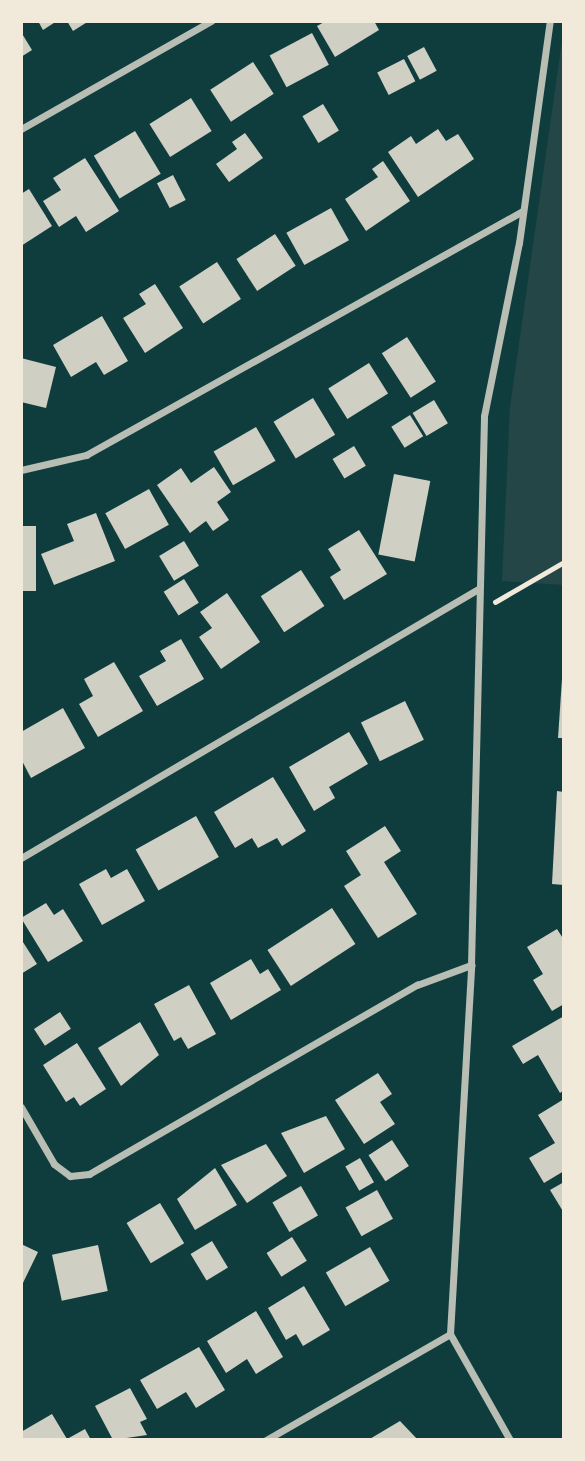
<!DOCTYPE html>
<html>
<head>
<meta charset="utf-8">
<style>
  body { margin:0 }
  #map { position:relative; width:585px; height:1461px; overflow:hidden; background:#0f3d3e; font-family:"Asap Condensed",sans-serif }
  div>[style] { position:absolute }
  .green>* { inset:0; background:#244646 }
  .building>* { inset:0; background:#cfcfc3; transform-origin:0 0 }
  .path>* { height:4.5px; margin:-2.25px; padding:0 2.25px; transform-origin:2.25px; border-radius:2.25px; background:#f1e9da }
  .minor>* { height:7px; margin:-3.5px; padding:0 3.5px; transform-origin:3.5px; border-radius:3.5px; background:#b8beb3 }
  span { translate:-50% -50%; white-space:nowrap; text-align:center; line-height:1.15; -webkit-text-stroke:7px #f1e9da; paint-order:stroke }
  .frame { position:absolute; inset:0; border:23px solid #f1e9da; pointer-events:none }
</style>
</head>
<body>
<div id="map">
  <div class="green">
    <div style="clip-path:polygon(564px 27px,564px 585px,502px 581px,510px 407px)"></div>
  </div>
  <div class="building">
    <div style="clip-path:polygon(38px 21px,57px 21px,43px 30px)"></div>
    <div style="clip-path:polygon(67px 21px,89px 21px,73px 31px)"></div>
    <div style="clip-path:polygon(326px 21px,374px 21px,379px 30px,335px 57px,317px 26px)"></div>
    <div style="clip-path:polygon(21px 32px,32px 50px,21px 57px)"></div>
    <div style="left:312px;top:33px;width:36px;height:48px;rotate:62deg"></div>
    <div style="left:424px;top:47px;width:27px;height:19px;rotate:62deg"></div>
    <div style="left:404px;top:59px;width:25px;height:30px;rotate:63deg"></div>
    <div style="left:253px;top:62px;width:38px;height:51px;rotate:57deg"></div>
    <div style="left:191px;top:98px;width:39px;height:49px;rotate:58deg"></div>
    <div style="left:323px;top:104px;width:31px;height:24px;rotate:59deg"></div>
    <div style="clip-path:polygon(438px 129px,446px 141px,458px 134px,474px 159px,418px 197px,388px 152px,411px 136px,416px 144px)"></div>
    <div style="left:135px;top:131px;width:50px;height:48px;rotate:59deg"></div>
    <div style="clip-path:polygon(245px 133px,263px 158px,229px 182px,216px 164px,237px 149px,232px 142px)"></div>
    <div style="clip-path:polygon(85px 158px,119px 211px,86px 232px,76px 216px,59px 227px,43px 201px,61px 190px,53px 178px)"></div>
    <div style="clip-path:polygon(383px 161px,410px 201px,366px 231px,345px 199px,378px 177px,372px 169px)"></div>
    <div style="left:173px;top:175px;width:28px;height:18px;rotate:63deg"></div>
    <div style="clip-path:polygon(29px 189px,52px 226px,21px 246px,21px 194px)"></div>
    <div style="left:331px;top:208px;width:37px;height:51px;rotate:61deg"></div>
    <div style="left:275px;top:234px;width:38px;height:46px;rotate:57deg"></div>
    <div style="left:217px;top:262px;width:44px;height:45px;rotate:57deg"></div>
    <div style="clip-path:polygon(155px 284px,183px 328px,145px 353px,123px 318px,146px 304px,139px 294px)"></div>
    <div style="clip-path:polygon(102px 316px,128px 361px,104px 375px,96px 362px,71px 377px,53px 345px)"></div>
    <div style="left:407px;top:337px;width:53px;height:30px;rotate:57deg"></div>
    <div style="clip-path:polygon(21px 358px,56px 367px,46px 408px,21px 402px)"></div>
    <div style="left:369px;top:363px;width:36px;height:48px;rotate:58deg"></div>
    <div style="left:313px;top:398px;width:43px;height:46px;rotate:59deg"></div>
    <div style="left:434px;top:400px;width:27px;height:25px;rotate:59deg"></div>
    <div style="left:410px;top:415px;width:25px;height:22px;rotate:58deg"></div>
    <div style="left:256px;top:427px;width:39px;height:49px;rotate:60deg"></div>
    <div style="left:354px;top:446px;width:23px;height:25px;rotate:59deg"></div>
    <div style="clip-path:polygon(214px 467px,231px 492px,217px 502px,229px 520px,213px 531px,206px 521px,190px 533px,157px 485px,181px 468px,191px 483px)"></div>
    <div style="left:394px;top:474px;width:37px;height:82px;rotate:11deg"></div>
    <div style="left:149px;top:489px;width:41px;height:50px;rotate:61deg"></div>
    <div style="clip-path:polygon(96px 513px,115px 561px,54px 585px,41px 554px,74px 541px,67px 524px)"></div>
    <div style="left:21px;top:526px;width:15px;height:65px"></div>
    <div style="clip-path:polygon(359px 530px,387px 574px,344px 600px,330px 577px,341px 570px,328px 549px)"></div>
    <div style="left:184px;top:541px;width:29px;height:29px;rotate:59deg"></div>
    <div style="left:301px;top:570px;width:43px;height:48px;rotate:57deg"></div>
    <div style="left:184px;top:579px;width:28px;height:24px;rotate:58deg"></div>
    <div style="clip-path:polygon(227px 593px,260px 642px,221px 669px,199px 637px,212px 628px,200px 612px)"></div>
    <div style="clip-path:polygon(181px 639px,204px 679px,157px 706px,139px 676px,166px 661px,160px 651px)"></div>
    <div style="clip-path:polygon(114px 662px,143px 711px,98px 737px,79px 704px,93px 696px,84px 679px)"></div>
    <div style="clip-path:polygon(562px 679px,564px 679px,564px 738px,558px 738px)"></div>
    <div style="left:405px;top:701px;width:43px;height:49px;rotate:64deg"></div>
    <div style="clip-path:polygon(63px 708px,85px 748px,31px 778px,21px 759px,21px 732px)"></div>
    <div style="clip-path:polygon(349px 732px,368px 764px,329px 787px,335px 798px,314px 811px,289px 767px)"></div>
    <div style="clip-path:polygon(273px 777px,306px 831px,282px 846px,277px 838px,258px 848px,252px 838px,235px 848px,214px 812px)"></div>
    <div style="clip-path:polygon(557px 791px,564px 792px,564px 885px,552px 884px)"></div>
    <div style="left:196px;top:816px;width:47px;height:69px;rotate:61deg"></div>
    <div style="clip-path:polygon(385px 826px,401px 851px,384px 862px,417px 914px,378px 938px,344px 886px,361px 875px,346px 851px)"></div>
    <div style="clip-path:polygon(106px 869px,111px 878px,127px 869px,145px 901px,102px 925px,79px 884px)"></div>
    <div style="clip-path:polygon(46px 903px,54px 915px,63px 909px,83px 941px,48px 962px,21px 918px)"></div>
    <div style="left:332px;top:908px;width:43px;height:77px;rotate:57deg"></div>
    <div style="clip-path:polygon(557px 929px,564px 940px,564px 1004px,552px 1011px,533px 980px,543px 974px,527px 947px)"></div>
    <div style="clip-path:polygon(21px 939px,37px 964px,21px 974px)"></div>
    <div style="clip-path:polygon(251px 959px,260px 974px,268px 969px,281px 990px,231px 1020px,210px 983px)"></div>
    <div style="clip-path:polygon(189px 985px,216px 1034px,188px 1049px,181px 1037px,174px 1041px,154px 1004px)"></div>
    <div style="left:60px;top:1012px;width:20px;height:31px;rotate:57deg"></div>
    <div style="clip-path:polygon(564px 1016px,564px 1090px,560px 1093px,538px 1055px,523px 1064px,512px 1046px)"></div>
    <div style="clip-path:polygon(140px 1022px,159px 1055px,121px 1086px,98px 1048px)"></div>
    <div style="clip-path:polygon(77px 1043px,106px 1089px,80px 1106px,74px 1097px,66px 1102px,43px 1065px)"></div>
    <div style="clip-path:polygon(378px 1073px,392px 1094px,380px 1102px,395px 1124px,364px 1144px,335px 1100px)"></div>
    <div style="clip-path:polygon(564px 1099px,564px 1171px,544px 1183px,529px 1158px,555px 1143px,538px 1115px)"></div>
    <div style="clip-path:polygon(326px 1116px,345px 1149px,304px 1173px,281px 1133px)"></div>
    <div style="left:392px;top:1140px;width:31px;height:28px;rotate:57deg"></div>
    <div style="clip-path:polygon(266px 1144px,287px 1176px,247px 1203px,221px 1165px)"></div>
    <div style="left:360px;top:1158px;width:28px;height:17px;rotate:60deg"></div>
    <div style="clip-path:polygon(215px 1168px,237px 1205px,195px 1230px,177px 1199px)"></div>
    <div style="clip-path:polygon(564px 1182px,564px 1213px,550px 1190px)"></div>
    <div style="left:301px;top:1186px;width:34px;height:33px;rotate:60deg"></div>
    <div style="left:377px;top:1190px;width:33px;height:36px;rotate:61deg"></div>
    <div style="left:160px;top:1203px;width:47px;height:39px;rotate:59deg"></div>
    <div style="left:292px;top:1237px;width:28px;height:30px;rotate:58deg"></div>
    <div style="left:212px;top:1241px;width:31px;height:25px;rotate:59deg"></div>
    <div style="clip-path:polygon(21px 1244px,38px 1252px,21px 1287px)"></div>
    <div style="left:98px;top:1245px;width:47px;height:47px;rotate:78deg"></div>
    <div style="left:370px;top:1247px;width:39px;height:51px;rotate:60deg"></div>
    <div style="clip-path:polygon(304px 1286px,330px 1330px,303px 1346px,296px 1334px,286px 1340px,268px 1308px)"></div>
    <div style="clip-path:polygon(256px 1311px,283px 1357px,256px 1374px,247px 1359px,226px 1373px,207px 1341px)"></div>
    <div style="clip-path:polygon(199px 1347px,225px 1390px,196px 1408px,186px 1392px,157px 1409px,140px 1380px)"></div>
    <div style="clip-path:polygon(130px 1388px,147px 1419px,140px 1422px,147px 1435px,113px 1440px,95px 1406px)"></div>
    <div style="clip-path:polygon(52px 1414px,67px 1439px,85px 1429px,91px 1440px,21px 1440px,21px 1432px)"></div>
    <div style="clip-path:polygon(400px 1421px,418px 1440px,368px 1440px)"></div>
  </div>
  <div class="path">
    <div style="left:495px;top:602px;width:80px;rotate:-30.1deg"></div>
  </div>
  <div class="minor">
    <div style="left:21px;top:129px;width:219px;rotate:-29.6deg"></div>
    <div style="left:21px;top:470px;width:67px;rotate:-13deg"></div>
    <div style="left:86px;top:455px;width:500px;rotate:-29.2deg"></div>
    <div style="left:21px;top:858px;width:530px;rotate:-30.48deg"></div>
    <div style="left:21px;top:1107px;width:66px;rotate:59.9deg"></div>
    <div style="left:54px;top:1164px;width:20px;rotate:37deg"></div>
    <div style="left:70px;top:1176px;width:19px;rotate:-6deg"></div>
    <div style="left:89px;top:1174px;width:379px;rotate:-30deg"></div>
    <div style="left:417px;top:985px;width:58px;rotate:-20.3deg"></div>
    <div style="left:266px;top:1440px;width:212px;rotate:-29.9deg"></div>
    <div style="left:510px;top:1440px;width:122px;rotate:-119.5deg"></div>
    <div style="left:450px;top:1334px;width:370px;rotate:-86.7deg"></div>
    <div style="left:471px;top:965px;width:549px;rotate:-88.64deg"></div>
    <div style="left:484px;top:416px;width:177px;rotate:-78.6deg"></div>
    <div style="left:519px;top:243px;width:224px;rotate:-82.1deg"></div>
  </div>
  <div class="frame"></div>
</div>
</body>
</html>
